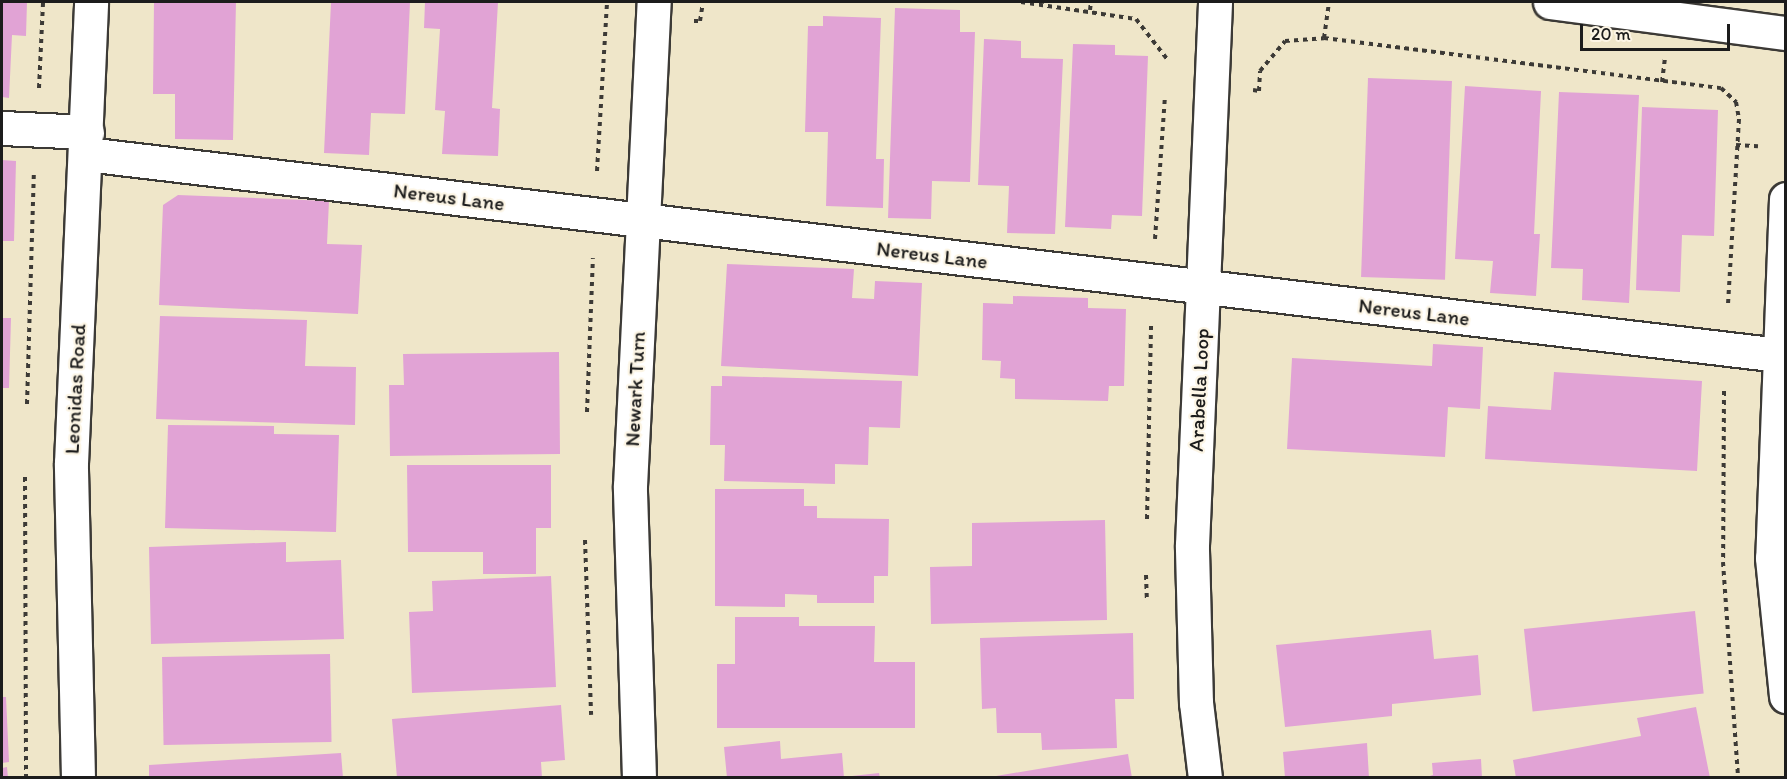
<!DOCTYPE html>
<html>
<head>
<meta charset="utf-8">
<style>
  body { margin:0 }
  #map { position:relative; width:1787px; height:779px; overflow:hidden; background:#efe6c9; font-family:Itim,sans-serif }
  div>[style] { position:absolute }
  .building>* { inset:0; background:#e1a3d5; transform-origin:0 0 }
  .path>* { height:4px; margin-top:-2px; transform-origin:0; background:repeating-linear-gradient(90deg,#3c3a36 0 4.5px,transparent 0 9px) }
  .roads { filter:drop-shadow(2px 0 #3c3a36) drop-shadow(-2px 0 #3c3a36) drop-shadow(0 2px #3c3a36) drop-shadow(0 -2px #3c3a36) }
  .minor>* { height:33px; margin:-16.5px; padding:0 16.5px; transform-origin:16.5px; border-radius:16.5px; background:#fff }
  .major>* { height:33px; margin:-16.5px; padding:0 16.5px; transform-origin:16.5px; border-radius:16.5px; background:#fff }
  span { translate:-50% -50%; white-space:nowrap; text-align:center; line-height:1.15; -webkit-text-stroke:4.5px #fcf5e5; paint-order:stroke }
  .street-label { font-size:21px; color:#1c1c1c }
  .frame { position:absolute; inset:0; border:3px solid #1c1c1c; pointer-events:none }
  .scale { position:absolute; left:1580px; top:24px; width:150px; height:27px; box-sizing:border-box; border:3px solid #1c1c1c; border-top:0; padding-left:8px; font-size:18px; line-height:21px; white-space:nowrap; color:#1c1c1c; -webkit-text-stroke:4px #fcf5e5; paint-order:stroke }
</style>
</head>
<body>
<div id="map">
  <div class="building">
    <div style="clip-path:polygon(2px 2px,27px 2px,26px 36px,12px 35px,9px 98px,2px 97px)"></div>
    <div style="clip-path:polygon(154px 2px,236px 2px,233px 140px,175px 139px,175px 94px,153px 94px)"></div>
    <div style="clip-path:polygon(331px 2px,410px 2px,405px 114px,371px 113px,369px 155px,324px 153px)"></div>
    <div style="clip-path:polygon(425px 2px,498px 2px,492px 108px,500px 109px,498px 156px,442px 154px,445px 111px,435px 110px,440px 29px,424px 28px)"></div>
    <div style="clip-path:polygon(895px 8px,960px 10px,960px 32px,975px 32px,970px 182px,932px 181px,931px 219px,888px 218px)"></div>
    <div style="clip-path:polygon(823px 16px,881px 18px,876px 159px,884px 159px,883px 208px,826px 206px,828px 132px,805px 132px,808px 26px,823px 26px)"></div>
    <div style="clip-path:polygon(984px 39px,1021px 41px,1021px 58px,1063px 59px,1055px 234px,1007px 233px,1009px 186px,978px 185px)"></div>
    <div style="clip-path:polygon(1073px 44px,1115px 45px,1115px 55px,1148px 56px,1142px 216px,1112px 215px,1111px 229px,1065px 227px)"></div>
    <div style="left:1368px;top:78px;width:84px;height:199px;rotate:2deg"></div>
    <div style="clip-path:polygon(1465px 86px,1541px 91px,1534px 234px,1540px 234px,1536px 296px,1490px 293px,1493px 261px,1455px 259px)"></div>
    <div style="clip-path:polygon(1559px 92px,1639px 95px,1629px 303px,1582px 300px,1583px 269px,1551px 268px)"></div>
    <div style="clip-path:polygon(1642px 107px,1718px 110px,1714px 236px,1682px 235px,1680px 292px,1636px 290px)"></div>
    <div style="clip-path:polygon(2px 160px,16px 161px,14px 241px,2px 241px)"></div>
    <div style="clip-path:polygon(178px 195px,329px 201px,327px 244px,362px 245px,358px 314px,159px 305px,163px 205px)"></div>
    <div style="clip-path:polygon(727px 264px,854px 269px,852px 298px,874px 299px,875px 281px,922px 283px,918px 376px,721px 366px)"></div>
    <div style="clip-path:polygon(1013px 296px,1088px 298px,1088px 308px,1126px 309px,1124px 386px,1109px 386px,1108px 401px,1015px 399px,1015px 379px,1000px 378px,1001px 361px,982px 360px,983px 303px,1013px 304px)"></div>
    <div style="clip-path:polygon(160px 316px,307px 320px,305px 366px,356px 367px,355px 425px,156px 419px)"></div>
    <div style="clip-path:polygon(2px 318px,11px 318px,9px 388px,2px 388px)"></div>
    <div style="clip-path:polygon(1433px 344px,1483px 347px,1480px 409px,1448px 407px,1445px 457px,1287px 449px,1292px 358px,1432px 366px)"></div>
    <div style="clip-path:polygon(559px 352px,560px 454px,390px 456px,389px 385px,404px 385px,403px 354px)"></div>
    <div style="clip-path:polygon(1554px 372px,1702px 381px,1697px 471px,1485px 459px,1488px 406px,1551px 410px)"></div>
    <div style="clip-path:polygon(722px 376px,902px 381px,900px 428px,869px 427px,868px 465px,835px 464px,835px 484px,724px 481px,725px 445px,710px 445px,711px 386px,722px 386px)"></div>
    <div style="clip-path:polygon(168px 425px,274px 426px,274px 434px,339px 435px,336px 532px,165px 528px)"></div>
    <div style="clip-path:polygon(407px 465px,551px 465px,551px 528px,536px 528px,536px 574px,483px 574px,483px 552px,408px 552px)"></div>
    <div style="clip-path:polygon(715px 489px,804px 489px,804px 506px,817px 506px,817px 518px,889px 519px,888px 576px,874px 576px,874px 603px,817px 603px,817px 595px,785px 594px,785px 607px,715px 606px)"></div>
    <div style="clip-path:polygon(1105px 520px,1107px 620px,931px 624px,930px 567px,972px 566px,972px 523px)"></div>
    <div style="clip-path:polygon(286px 542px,286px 562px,341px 560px,344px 639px,151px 644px,149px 547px)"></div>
    <div style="clip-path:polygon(551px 576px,556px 687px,412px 693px,409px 612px,433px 611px,432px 581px)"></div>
    <div style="left:1695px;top:611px;width:83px;height:172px;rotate:84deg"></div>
    <div style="clip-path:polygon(735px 617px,799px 617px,799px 626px,875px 626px,874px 662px,915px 662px,915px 728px,717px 728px,717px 664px,735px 664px)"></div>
    <div style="clip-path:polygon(1431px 630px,1434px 659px,1478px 655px,1481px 695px,1392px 704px,1392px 716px,1285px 727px,1276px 645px)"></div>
    <div style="clip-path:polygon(1133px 633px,1134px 699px,1115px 699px,1117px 748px,1042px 750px,1041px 733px,997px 733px,996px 708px,982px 709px,980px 638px)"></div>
    <div style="left:330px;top:654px;width:88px;height:168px;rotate:89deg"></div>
    <div style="clip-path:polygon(2px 697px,6px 697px,9px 762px,2px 763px)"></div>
    <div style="clip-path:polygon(561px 705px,565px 760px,541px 762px,542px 778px,397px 778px,392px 719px)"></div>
    <div style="clip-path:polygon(1696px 707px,1710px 778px,1516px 778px,1513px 760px,1641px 736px,1637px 718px)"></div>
    <div style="clip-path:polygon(780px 741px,781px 759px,842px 753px,844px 778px,727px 778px,724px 747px)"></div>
    <div style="clip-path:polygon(1367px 743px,1369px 778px,1285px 778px,1283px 752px)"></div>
    <div style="clip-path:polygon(341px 753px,343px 778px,149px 778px,149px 765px)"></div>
    <div style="clip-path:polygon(1128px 754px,1132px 778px,996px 778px,996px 776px)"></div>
    <div style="clip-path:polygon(1481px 759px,1482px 778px,1423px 778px,1433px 775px,1432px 763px)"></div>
    <div style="clip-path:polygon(7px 767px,8px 778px,2px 778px,2px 768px)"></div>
    <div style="clip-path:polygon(879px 773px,880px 778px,852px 778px,852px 776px)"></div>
  </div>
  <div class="path">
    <div style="left:1021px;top:2px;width:116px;rotate:8.4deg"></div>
    <div style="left:1136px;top:19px;width:51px;rotate:52.2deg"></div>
    <div style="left:1090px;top:10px;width:8px;rotate:-83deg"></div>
    <div style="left:694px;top:21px;width:6px"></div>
    <div style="left:700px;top:21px;width:19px;rotate:-81deg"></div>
    <div style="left:1324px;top:38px;width:35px;rotate:-82deg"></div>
    <div style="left:1662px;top:82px;width:23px;rotate:-83deg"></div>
    <div style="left:39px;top:88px;width:86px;rotate:-87.3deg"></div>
    <div style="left:1253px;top:90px;width:6px;rotate:9deg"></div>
    <div style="left:1259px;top:91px;width:20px;rotate:-87deg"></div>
    <div style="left:1260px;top:71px;width:39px;rotate:-50deg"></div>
    <div style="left:1285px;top:41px;width:39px;rotate:-4deg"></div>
    <div style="left:1324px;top:38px;width:400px;rotate:7.2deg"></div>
    <div style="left:1721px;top:88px;width:21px;rotate:43deg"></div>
    <div style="left:1736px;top:102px;width:17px;rotate:80deg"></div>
    <div style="left:1739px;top:119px;width:187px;rotate:93.4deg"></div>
    <div style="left:1736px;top:145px;width:22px;rotate:3deg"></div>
    <div style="left:597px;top:171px;width:169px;rotate:-86.6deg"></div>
    <div style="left:1155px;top:239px;width:142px;rotate:-86deg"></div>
    <div style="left:1724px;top:391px;width:171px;rotate:90.3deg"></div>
    <div style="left:1723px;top:562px;width:217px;rotate:86deg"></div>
    <div style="left:27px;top:404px;width:233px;rotate:-88.3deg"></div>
    <div style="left:587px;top:412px;width:154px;rotate:-87.8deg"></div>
    <div style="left:25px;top:477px;width:301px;rotate:89.8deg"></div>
    <div style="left:1147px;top:519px;width:196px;rotate:-88.8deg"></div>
    <div style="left:585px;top:540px;width:175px;rotate:88deg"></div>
    <div style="left:1146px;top:575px;width:25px;rotate:88deg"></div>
  </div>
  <div class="roads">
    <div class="minor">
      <div style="left:2px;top:128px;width:85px;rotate:2.7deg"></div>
      <div style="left:86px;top:154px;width:1704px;rotate:6.77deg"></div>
      <div style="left:1786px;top:199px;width:359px;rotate:92.2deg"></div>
      <div style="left:1772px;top:558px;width:139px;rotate:84.2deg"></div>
      <div style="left:78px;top:778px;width:315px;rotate:-91.3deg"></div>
      <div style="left:71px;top:463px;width:461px;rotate:-87.5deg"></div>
      <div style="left:639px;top:778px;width:292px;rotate:-91.8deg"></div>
      <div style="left:630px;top:486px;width:485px;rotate:-87.2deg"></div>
      <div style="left:1205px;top:778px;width:76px;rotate:-96.8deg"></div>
      <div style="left:1196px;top:703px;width:158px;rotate:-91.5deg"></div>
      <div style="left:1192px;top:545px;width:543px;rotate:-87.57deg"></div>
    </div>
    <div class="major">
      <div style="left:1550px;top:2px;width:238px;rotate:7.5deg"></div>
    </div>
  </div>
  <div class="street-label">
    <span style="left:449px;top:197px;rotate:7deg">Nereus Lane</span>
    <span style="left:932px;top:255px;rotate:7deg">Nereus Lane</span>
    <span style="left:1414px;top:312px;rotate:7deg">Nereus Lane</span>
    <span style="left:75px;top:389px;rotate:-87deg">Leonidas Road</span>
    <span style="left:635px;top:389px;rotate:-87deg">Newark Turn</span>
    <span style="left:1199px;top:390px;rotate:-87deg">Arabella Loop</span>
  </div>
  <div class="frame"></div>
  <div class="scale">20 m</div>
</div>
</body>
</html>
